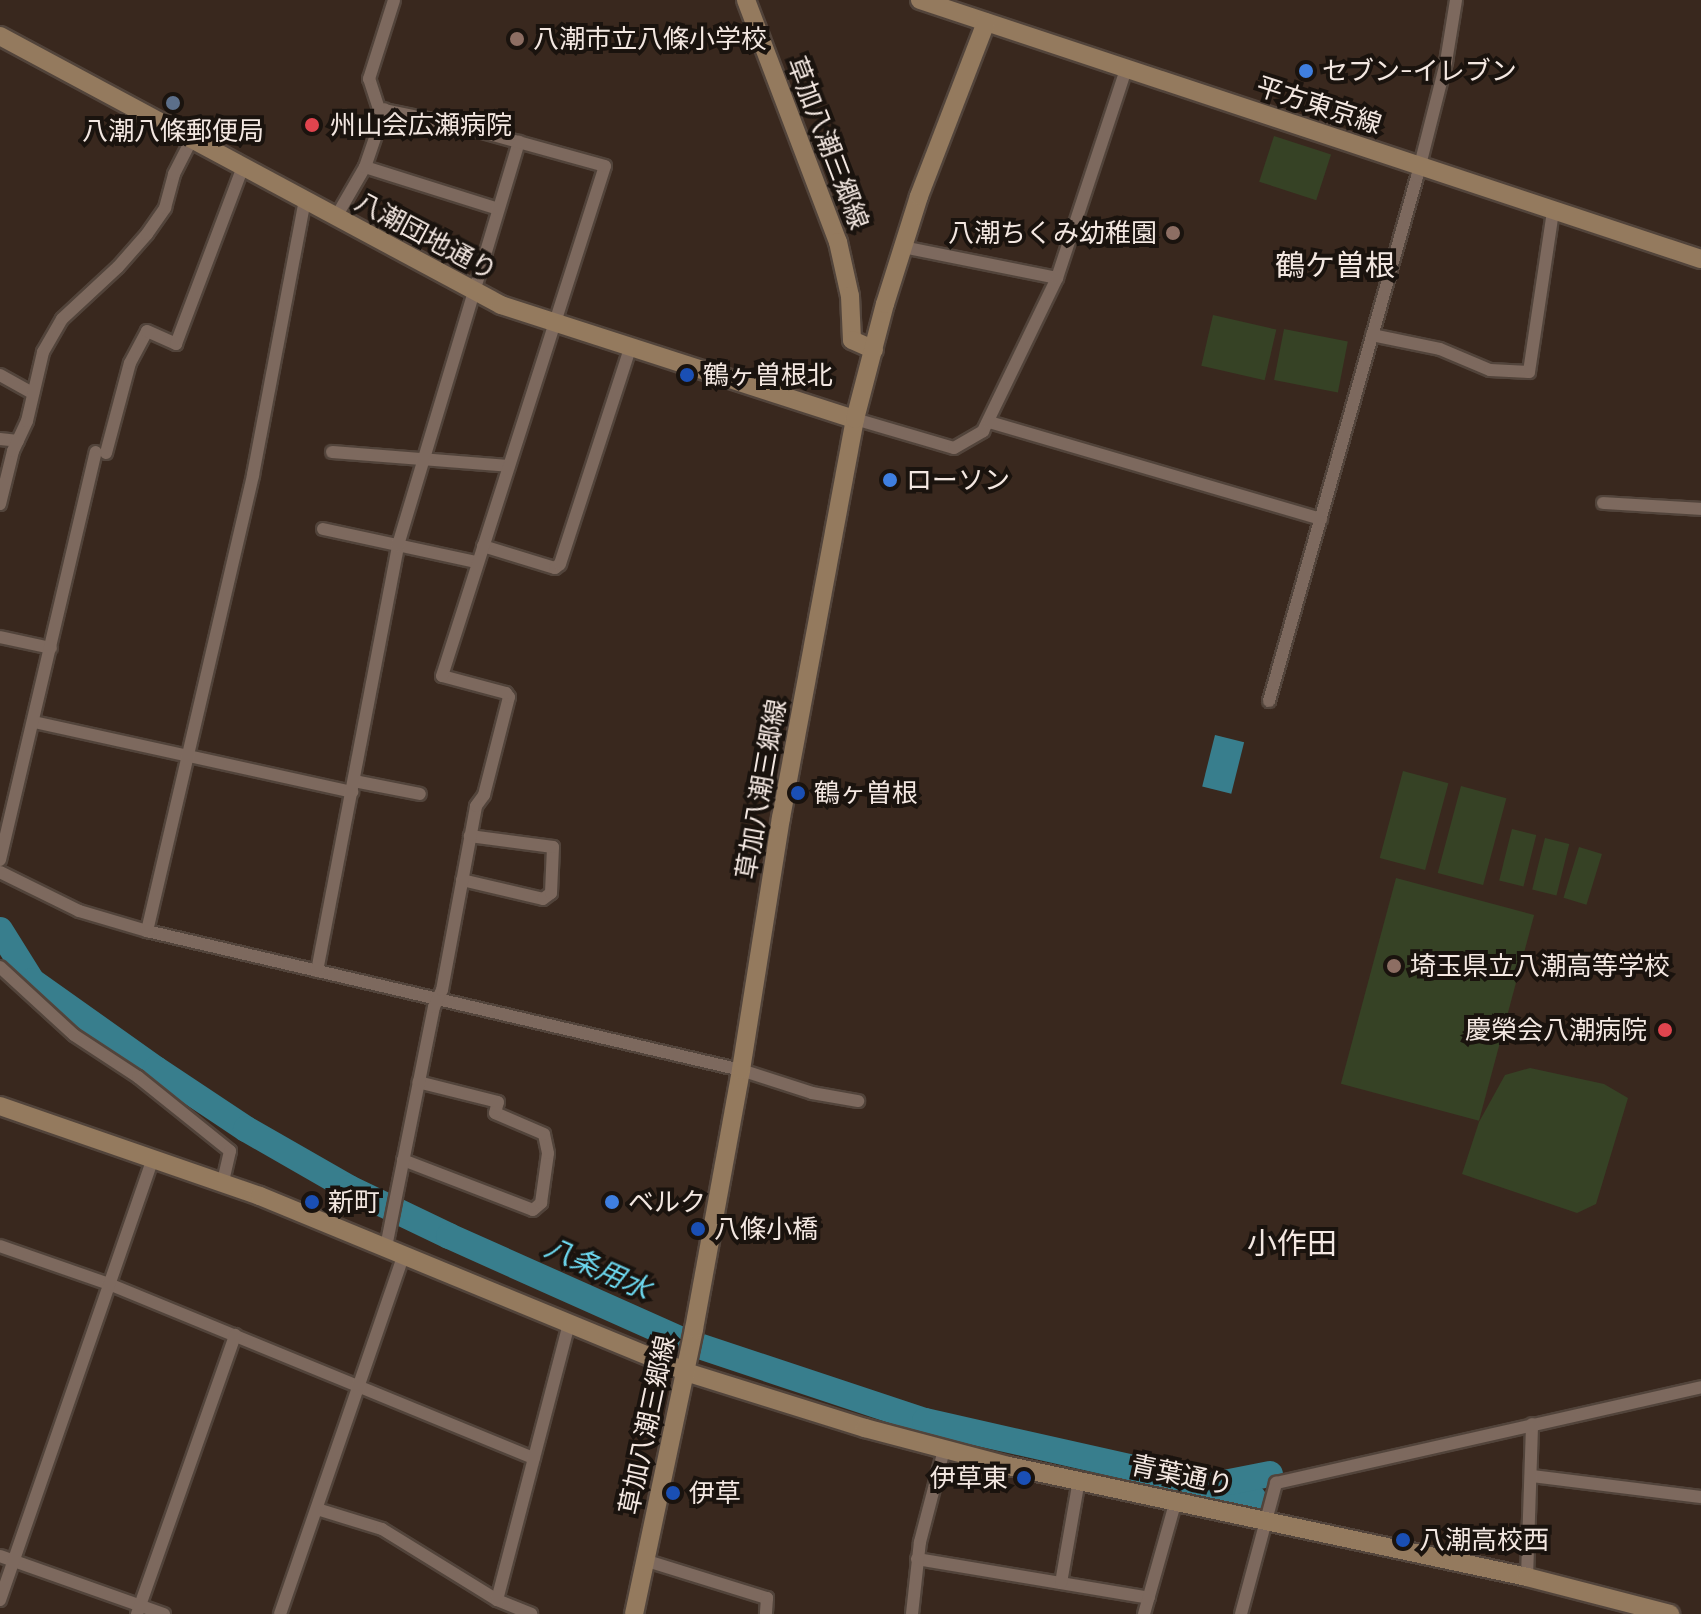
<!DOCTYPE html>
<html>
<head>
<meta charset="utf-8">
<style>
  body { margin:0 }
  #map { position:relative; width:1701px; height:1614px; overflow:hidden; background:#39281e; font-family:Lora,"Noto Sans JP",serif }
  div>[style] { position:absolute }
  .green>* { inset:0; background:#364225; transform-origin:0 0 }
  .water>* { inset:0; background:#387e8d; transform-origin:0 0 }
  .river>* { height:26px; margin:-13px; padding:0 13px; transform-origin:13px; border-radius:13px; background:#387e8d }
  .roads { filter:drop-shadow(2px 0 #52443b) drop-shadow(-2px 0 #52443b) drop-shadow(0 2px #52443b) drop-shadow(0 -2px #52443b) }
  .street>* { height:12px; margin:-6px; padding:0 6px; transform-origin:6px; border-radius:6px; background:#7d695e }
  .secondary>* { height:18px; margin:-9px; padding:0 9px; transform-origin:9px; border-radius:9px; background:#947a5e }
  .dots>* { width:22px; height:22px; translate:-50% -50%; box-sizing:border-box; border:4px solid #1a130e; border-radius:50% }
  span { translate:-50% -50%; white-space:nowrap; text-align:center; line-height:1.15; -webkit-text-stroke:8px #1a130e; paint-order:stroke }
  .poi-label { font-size:26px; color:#f3e7e1 }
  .left { translate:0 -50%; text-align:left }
  .right { translate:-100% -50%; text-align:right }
  .street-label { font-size:26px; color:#f3e7e1 }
  .water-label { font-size:28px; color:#6cd7ee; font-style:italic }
  .quarter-label { font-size:30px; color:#f3e7e1 }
</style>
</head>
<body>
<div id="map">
  <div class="green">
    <div style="left:1274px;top:136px;width:60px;height:48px;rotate:18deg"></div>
    <div style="left:1213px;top:315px;width:65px;height:52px;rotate:13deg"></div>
    <div style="left:1284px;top:329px;width:65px;height:52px;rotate:11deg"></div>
    <div style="left:1403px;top:771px;width:47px;height:90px;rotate:15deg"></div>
    <div style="left:1461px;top:786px;width:47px;height:90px;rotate:15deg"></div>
    <div style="left:1512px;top:829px;width:25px;height:53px;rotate:14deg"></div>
    <div style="left:1545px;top:838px;width:25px;height:53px;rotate:14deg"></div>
    <div style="left:1579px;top:847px;width:24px;height:53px;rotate:17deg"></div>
    <div style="left:1396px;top:878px;width:143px;height:213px;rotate:15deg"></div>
    <div style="clip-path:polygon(1530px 1068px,1604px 1084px,1628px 1098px,1596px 1204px,1577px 1213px,1462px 1174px,1479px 1122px,1505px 1075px)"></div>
  </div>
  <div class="water">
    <div style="left:1215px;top:735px;width:30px;height:53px;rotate:14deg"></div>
  </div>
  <div class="river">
    <div style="left:0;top:930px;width:60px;rotate:57.9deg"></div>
    <div style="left:32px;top:981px;width:152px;rotate:35.4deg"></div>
    <div style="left:156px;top:1069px;width:108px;rotate:33.7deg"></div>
    <div style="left:246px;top:1129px;width:119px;rotate:29.8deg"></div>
    <div style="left:349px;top:1188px;width:111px;rotate:25.6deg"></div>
    <div style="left:449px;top:1236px;width:254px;rotate:24.1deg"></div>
    <div style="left:681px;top:1340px;width:257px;rotate:18.4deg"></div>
    <div style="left:925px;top:1421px;width:264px;rotate:12.7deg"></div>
    <div style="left:1183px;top:1479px;width:73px;rotate:15.2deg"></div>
    <div style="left:1214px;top:1485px;width:57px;rotate:-11.1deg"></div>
  </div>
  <div class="roads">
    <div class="street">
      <div style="left:365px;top:167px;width:139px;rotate:17.5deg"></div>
      <div style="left:336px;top:217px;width:58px;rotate:-59.9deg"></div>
      <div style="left:365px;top:167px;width:61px;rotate:-71deg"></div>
      <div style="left:903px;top:247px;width:157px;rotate:11.4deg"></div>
      <div style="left:1372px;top:335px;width:69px;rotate:11.6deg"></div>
      <div style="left:1440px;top:349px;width:54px;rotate:22.8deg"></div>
      <div style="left:1490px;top:370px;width:39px;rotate:3deg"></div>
      <div style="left:1529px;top:372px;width:163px;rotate:-81.5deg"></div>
      <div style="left:0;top:375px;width:38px;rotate:29deg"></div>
      <div style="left:855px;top:419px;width:103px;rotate:16.3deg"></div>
      <div style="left:954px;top:448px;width:34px;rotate:-30deg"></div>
      <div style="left:983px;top:431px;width:170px;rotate:-64.2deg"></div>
      <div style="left:1057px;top:278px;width:220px;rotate:-71.7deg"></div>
      <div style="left:989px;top:422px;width:346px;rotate:16.3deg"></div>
      <div style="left:0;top:439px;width:18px;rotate:6deg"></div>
      <div style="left:332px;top:452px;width:177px;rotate:4.5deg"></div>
      <div style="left:106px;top:453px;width:93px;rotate:-75.1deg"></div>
      <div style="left:130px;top:363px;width:36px;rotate:-62deg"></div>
      <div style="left:147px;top:331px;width:32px;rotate:24deg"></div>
      <div style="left:176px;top:344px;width:189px;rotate:-69.3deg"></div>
      <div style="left:1603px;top:503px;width:98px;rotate:3.5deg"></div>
      <div style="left:0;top:504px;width:55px;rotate:-76.2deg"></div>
      <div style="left:13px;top:451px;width:33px;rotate:-65deg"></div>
      <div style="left:27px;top:421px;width:71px;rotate:-76.9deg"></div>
      <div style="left:43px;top:352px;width:38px;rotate:-60deg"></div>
      <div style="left:62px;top:319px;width:76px;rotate:-42.9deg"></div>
      <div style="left:118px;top:267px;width:44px;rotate:-48.7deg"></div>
      <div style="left:147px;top:234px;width:32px;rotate:-55deg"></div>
      <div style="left:165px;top:208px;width:35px;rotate:-75deg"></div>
      <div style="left:174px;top:174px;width:39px;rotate:-63deg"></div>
      <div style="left:323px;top:529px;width:157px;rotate:12.2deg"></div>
      <div style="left:483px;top:546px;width:75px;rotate:17deg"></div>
      <div style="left:555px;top:568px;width:6px;rotate:-39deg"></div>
      <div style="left:560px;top:564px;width:227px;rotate:-72deg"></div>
      <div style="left:0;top:637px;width:52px;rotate:12.2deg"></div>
      <div style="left:1269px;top:701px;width:544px;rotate:-74.23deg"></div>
      <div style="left:1417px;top:177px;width:119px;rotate:-75.8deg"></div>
      <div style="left:1446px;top:62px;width:63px;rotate:-80.8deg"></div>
      <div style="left:34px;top:722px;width:326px;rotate:12.4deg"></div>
      <div style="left:354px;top:781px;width:67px;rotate:11.1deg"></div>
      <div style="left:0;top:860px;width:419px;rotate:-76.8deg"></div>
      <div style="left:0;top:872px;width:88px;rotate:26.3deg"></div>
      <div style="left:79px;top:911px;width:71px;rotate:16.4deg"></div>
      <div style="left:147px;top:931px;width:610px;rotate:13.17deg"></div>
      <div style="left:741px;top:1070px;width:75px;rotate:17.9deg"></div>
      <div style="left:812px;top:1093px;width:47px;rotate:9.9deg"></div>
      <div style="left:462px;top:880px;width:83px;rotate:13.2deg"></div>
      <div style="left:543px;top:899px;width:10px;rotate:-37deg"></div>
      <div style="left:551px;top:893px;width:46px;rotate:-87.5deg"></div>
      <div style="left:553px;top:847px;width:84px;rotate:-172.5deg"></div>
      <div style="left:147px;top:931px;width:468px;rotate:-76.9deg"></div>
      <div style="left:253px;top:475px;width:280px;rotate:-79.3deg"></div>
      <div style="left:0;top:967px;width:100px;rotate:42.6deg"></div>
      <div style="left:74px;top:1035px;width:77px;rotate:33.3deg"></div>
      <div style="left:138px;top:1077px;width:118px;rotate:38.8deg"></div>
      <div style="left:230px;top:1151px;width:32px;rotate:103deg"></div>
      <div style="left:317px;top:971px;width:434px;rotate:-79.2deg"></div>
      <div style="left:398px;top:545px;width:421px;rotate:-73.3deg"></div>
      <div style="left:403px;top:1160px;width:139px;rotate:21deg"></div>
      <div style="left:533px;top:1210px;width:11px;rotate:-41deg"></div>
      <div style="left:541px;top:1203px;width:50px;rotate:-82deg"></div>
      <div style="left:548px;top:1153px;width:19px;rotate:-102deg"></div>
      <div style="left:544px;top:1134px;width:53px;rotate:-156.8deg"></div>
      <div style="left:495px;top:1113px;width:11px;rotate:-75deg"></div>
      <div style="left:498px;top:1102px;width:82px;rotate:-166deg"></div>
      <div style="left:0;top:1246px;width:115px;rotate:19.2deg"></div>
      <div style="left:109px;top:1284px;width:459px;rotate:22.3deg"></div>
      <div style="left:386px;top:1247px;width:245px;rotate:-78.7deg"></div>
      <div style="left:434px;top:1007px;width:19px;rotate:-65deg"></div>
      <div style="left:442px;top:990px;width:187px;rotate:-79.5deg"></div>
      <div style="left:476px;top:806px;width:14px;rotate:-54deg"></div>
      <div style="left:484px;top:795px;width:101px;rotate:-75.7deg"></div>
      <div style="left:509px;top:697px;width:5px;rotate:-127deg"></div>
      <div style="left:506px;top:693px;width:66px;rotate:-165.1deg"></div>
      <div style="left:442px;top:676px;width:535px;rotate:-72.28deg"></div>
      <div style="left:605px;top:166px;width:149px;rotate:-164.5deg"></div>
      <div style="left:461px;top:126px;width:84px;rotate:-168.3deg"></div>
      <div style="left:379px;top:109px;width:32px;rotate:-108deg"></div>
      <div style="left:369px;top:79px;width:83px;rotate:-72.4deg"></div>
      <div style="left:1532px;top:1476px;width:170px;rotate:7.1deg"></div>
      <div style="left:317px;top:1509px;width:68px;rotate:17.1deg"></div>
      <div style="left:382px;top:1529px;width:135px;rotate:31.7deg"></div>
      <div style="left:497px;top:1600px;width:37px;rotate:22deg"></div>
      <div style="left:0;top:1556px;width:174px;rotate:19.5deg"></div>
      <div style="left:917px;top:1559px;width:235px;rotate:9.5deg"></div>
      <div style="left:644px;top:1560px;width:129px;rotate:17.2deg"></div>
      <div style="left:767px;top:1598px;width:16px;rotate:94deg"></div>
      <div style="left:1527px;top:1577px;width:153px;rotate:-88.1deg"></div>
      <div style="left:1061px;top:1583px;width:105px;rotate:-80.1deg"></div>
      <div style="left:0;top:1600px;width:467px;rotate:-70.9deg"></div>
      <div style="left:497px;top:1600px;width:285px;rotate:-75.4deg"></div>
      <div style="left:137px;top:1614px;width:296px;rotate:-70.6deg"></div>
      <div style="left:280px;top:1614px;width:381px;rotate:-71deg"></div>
      <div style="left:912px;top:1614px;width:72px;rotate:-83.7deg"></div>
      <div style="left:920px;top:1542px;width:95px;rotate:-75.4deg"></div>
      <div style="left:1144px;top:1614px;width:118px;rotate:-74.3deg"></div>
      <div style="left:1241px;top:1614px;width:136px;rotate:-75deg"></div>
      <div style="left:1276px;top:1483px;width:436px;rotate:-12.7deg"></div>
    </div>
    <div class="secondary">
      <div style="left:746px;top:0;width:259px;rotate:69.2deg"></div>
      <div style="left:838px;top:242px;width:55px;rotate:77.5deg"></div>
      <div style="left:850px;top:296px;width:44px;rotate:87.4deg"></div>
      <div style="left:852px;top:340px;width:24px;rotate:24deg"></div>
      <div style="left:920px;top:0;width:823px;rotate:18.35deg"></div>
      <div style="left:0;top:36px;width:569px;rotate:28.23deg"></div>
      <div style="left:501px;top:305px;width:372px;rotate:17.9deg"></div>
      <div style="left:0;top:1106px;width:275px;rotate:19.1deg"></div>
      <div style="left:260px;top:1196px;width:461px;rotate:22.4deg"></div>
      <div style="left:686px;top:1372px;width:188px;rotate:17.4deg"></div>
      <div style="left:865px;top:1428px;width:149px;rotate:14.8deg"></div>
      <div style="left:1009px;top:1466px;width:530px;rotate:12.09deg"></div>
      <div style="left:1527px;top:1577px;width:148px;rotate:14.5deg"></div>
      <div style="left:634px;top:1614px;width:291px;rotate:-78.1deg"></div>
      <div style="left:694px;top:1329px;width:263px;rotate:-79.7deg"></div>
      <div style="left:741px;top:1070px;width:255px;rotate:-81deg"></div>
      <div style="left:781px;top:818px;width:406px;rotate:-79.5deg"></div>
      <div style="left:855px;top:419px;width:119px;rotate:-75.4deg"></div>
      <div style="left:885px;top:304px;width:113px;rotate:-72.5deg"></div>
      <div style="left:919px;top:196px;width:186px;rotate:-68.9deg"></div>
    </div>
  </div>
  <div class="dots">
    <div style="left:517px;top:39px;background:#8d6e63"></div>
    <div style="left:1306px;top:71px;background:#3f7fe0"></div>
    <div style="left:173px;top:103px;background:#5c6f8a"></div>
    <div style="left:312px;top:125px;background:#e0444e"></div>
    <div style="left:1173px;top:233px;background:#8d6e63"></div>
    <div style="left:687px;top:375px;background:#1a4fb4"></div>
    <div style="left:890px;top:480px;background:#3f7fe0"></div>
    <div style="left:798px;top:793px;background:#1a4fb4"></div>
    <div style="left:1394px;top:966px;background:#8d6e63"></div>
    <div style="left:1665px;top:1030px;background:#e0444e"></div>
    <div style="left:312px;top:1202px;background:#1a4fb4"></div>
    <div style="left:612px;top:1202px;background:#3f7fe0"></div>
    <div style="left:698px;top:1229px;background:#1a4fb4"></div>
    <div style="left:1024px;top:1478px;background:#1a4fb4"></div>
    <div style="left:673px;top:1493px;background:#1a4fb4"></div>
    <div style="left:1403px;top:1540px;background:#1a4fb4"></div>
  </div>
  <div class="poi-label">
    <span class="left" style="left:533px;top:39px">八潮市立八條小学校</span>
    <span class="left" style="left:1322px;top:71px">セブン-イレブン</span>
    <span class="left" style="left:330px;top:125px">州山会広瀬病院</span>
    <span style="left:173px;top:131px">八潮八條郵便局</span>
    <span class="right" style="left:1157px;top:233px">八潮ちくみ幼稚園</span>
    <span class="left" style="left:703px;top:375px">鶴ヶ曽根北</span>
    <span class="left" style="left:906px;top:480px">ローソン</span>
    <span class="left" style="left:814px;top:793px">鶴ヶ曽根</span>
    <span class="left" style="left:1410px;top:966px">埼玉県立八潮高等学校</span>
    <span class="right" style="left:1647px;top:1030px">慶榮会八潮病院</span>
    <span class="left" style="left:328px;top:1202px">新町</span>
    <span class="left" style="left:628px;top:1202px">ベルク</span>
    <span class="left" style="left:714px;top:1229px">八條小橋</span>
    <span class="right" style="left:1008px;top:1478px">伊草東</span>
    <span class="left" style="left:689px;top:1493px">伊草</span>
    <span class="left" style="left:1419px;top:1540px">八潮高校西</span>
  </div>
  <div class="street-label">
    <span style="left:1319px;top:105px;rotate:18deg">平方東京線</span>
    <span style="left:828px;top:143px;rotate:69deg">草加八潮三郷線</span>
    <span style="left:426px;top:236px;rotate:28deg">八潮団地通り</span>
    <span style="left:761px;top:789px;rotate:-80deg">草加八潮三郷線</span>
    <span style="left:647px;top:1425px;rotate:-78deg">草加八潮三郷線</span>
    <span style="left:1182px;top:1475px;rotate:12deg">青葉通り</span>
  </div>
  <div class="water-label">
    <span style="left:598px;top:1268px;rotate:24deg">八条用水</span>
  </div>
  <div class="quarter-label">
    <span style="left:1335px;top:265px">鶴ケ曽根</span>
    <span style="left:1292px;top:1243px">小作田</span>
  </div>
</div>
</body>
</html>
